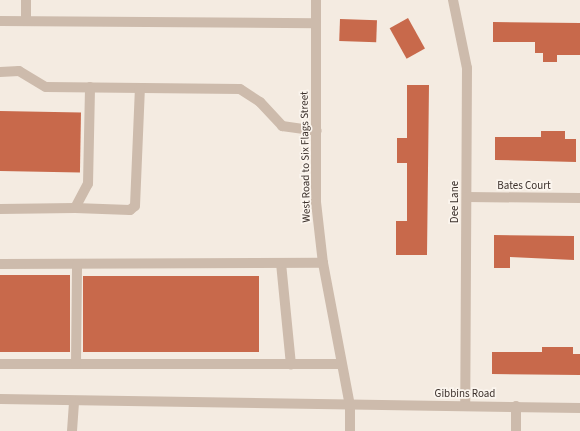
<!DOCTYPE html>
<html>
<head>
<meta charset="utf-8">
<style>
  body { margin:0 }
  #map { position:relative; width:580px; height:431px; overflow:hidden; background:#f4ebe1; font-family:"Source Sans 3",sans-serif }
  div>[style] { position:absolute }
  .building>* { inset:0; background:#c8694b; transform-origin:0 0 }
  .minor>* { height:10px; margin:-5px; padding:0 5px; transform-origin:5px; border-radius:5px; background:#cdbbac }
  span { translate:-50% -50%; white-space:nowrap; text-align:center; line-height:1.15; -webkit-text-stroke:3.5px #fbf5ee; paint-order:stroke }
  .street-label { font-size:11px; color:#3b302b }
</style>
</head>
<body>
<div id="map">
  <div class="building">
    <div style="left:408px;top:18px;width:35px;height:21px;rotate:61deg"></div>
    <div style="left:340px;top:19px;width:37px;height:22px;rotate:2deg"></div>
    <div style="clip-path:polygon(493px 22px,580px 23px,580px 55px,557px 55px,557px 62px,543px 62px,543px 53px,535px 53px,535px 42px,493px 42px)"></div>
    <div style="clip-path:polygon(407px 85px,429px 85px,427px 255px,396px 255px,396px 221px,407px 221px,407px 163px,397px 163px,397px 138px,407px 138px)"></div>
    <div style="left:0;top:111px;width:81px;height:60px;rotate:1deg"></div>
    <div style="clip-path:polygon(541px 131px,565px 131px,565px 139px,576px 139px,576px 162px,495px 160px,495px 137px,541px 137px)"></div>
    <div style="clip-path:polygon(494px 235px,574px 236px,574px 260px,510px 257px,510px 268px,494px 268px)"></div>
    <div style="left:0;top:275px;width:70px;height:77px"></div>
    <div style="left:83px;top:276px;width:176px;height:76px"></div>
    <div style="clip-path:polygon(542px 347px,573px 347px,573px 354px,580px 354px,580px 375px,492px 374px,492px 352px,542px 352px)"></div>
  </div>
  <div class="minor">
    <div style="left:316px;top:0;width:202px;rotate:90deg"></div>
    <div style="left:316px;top:202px;width:61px;rotate:83.5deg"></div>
    <div style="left:323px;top:263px;width:146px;rotate:79.3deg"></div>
    <div style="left:350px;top:406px;width:25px;rotate:90deg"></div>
    <div style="left:453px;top:0;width:69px;rotate:78.4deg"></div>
    <div style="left:467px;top:68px;width:337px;rotate:90.3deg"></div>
    <div style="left:0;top:21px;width:316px;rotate:0.4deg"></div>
    <div style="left:26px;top:21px;width:21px;rotate:-90deg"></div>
    <div style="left:0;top:72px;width:19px;rotate:-3deg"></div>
    <div style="left:19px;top:71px;width:31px;rotate:31deg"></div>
    <div style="left:46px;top:87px;width:194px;rotate:0.6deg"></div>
    <div style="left:240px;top:89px;width:24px;rotate:33deg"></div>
    <div style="left:260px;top:102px;width:33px;rotate:47deg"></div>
    <div style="left:282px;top:126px;width:35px;rotate:8deg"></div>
    <div style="left:467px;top:197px;width:113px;rotate:0.5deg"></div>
    <div style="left:75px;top:208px;width:55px;rotate:2.1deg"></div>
    <div style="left:130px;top:210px;width:6px;rotate:-39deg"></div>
    <div style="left:135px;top:206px;width:118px;rotate:-87.6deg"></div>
    <div style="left:0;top:209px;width:75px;rotate:-0.8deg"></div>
    <div style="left:75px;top:208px;width:27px;rotate:-62deg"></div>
    <div style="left:88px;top:184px;width:97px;rotate:-88.8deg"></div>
    <div style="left:281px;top:263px;width:102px;rotate:84.4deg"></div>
    <div style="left:0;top:264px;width:323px;rotate:-0.2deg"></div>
    <div style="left:0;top:364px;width:341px"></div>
    <div style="left:76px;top:364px;width:100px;rotate:-89.4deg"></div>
    <div style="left:0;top:399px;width:580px;rotate:0.89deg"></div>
    <div style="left:516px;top:406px;width:25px;rotate:90deg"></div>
    <div style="left:72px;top:431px;width:30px;rotate:-86deg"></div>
  </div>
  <div class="street-label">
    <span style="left:306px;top:157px;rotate:-91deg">West Road to Six Flags Street</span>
    <span style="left:524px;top:186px">Bates Court</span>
    <span style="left:455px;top:202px;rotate:-90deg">Dee Lane</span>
    <span style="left:465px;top:394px">Gibbins Road</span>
  </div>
</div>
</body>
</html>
